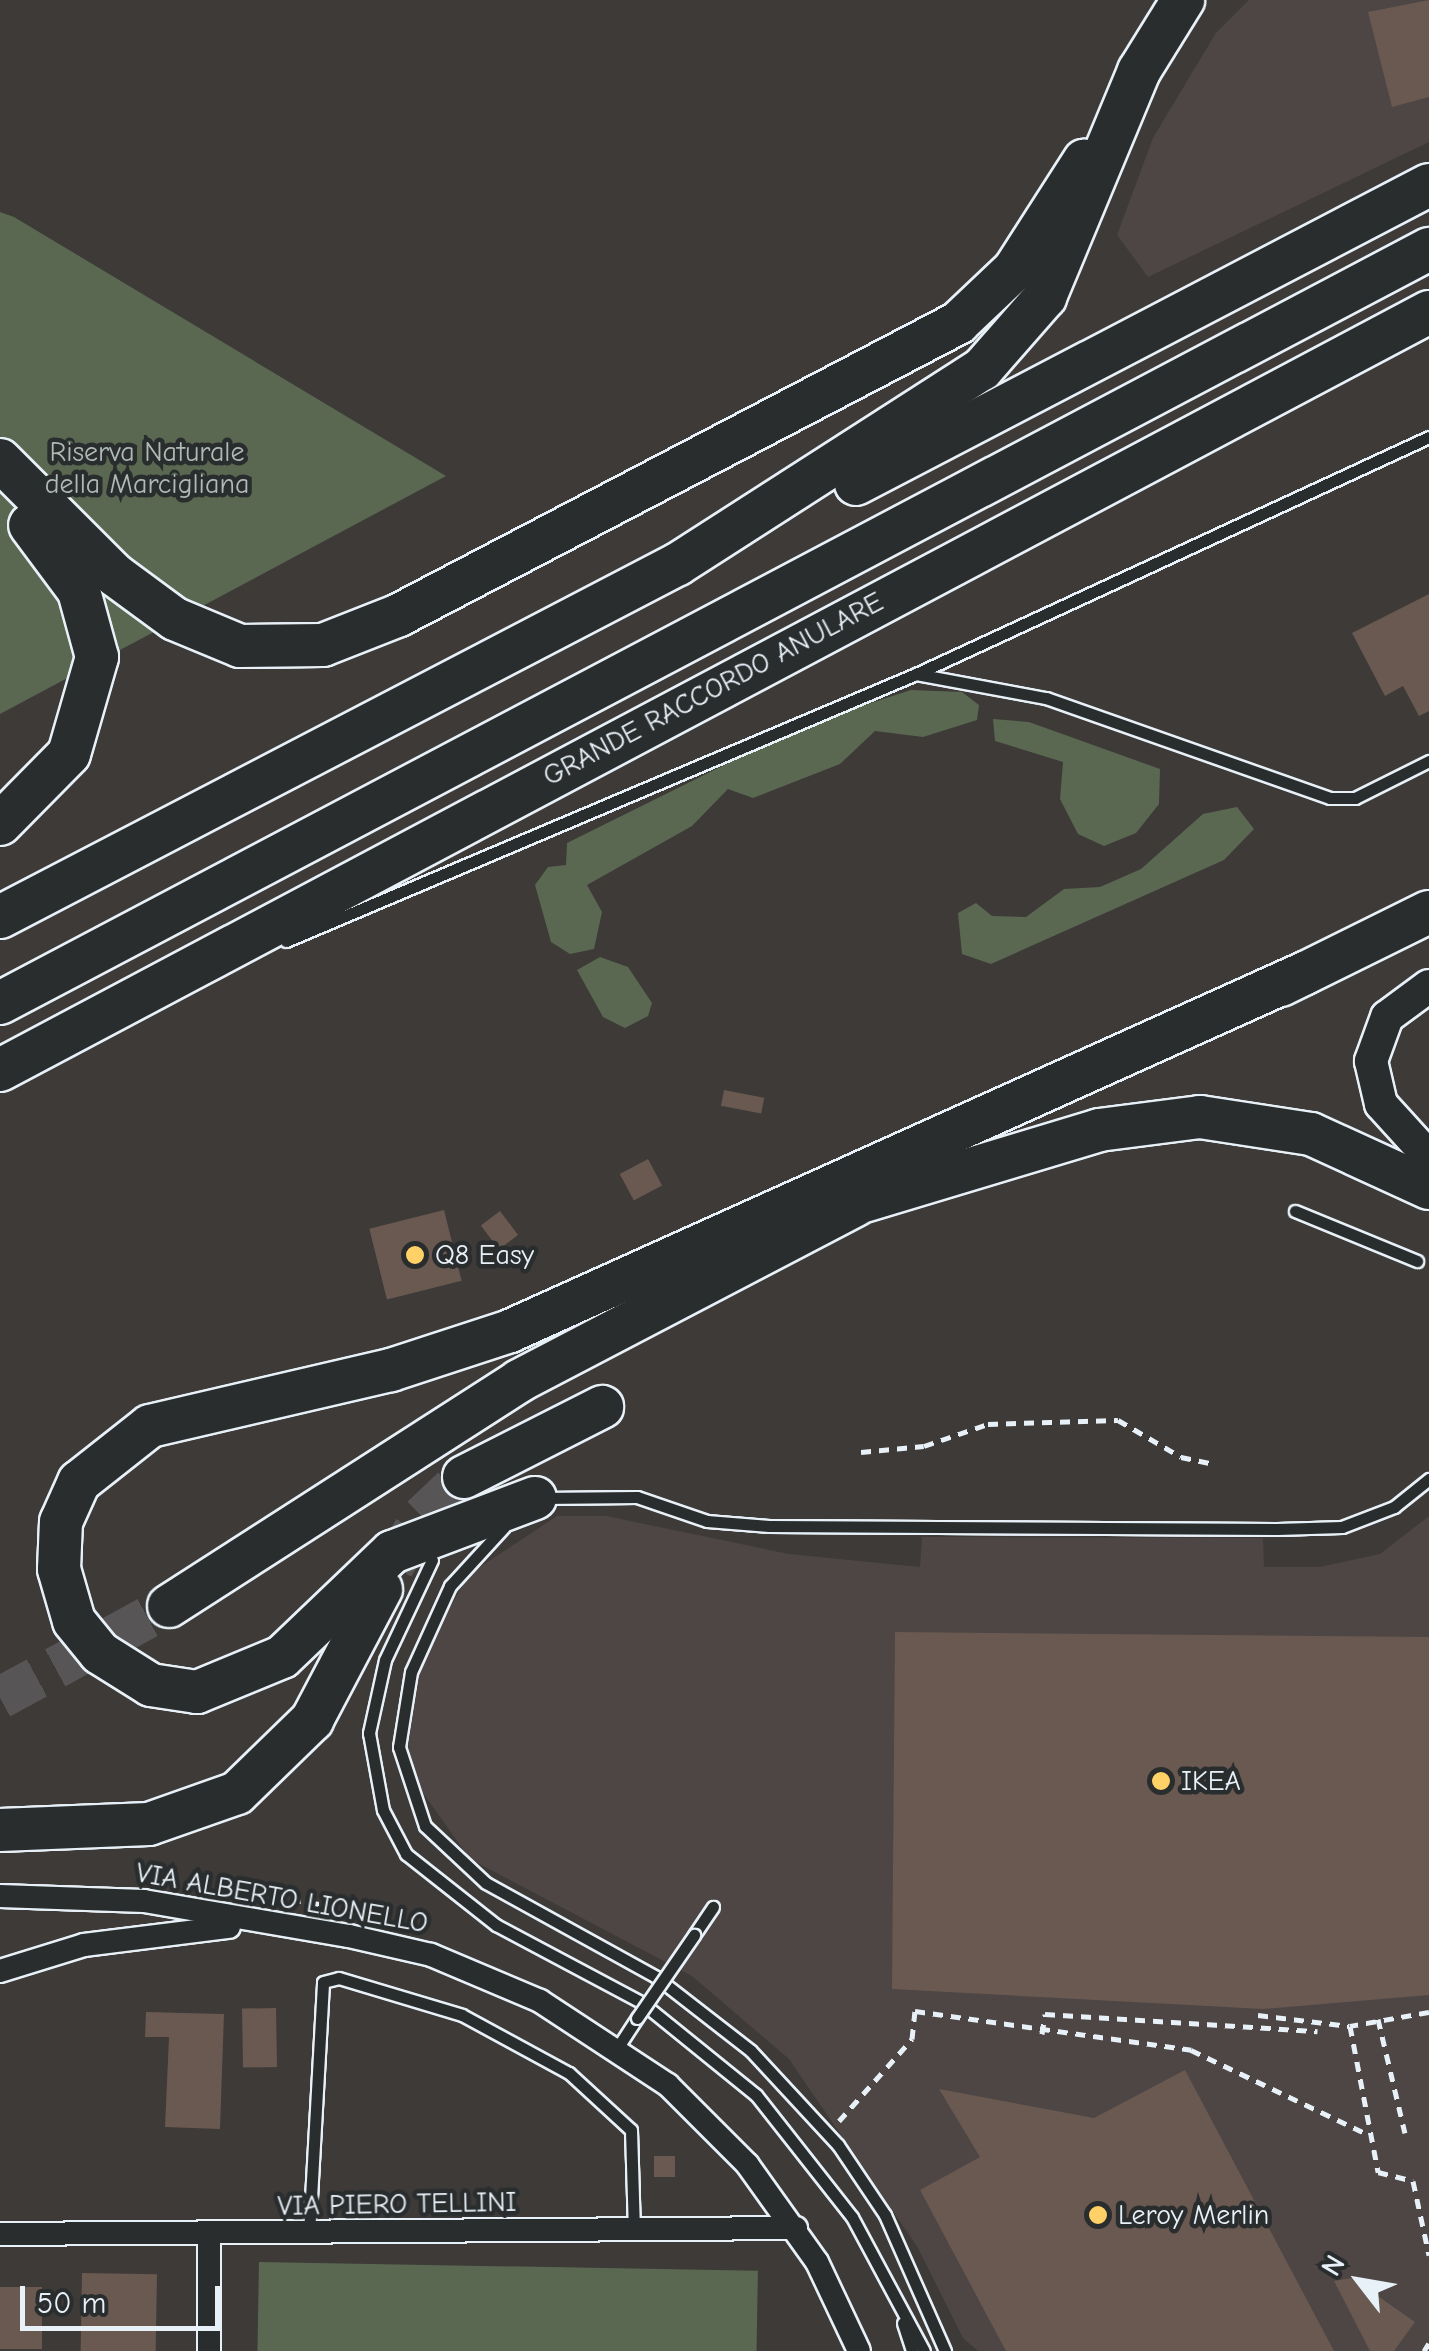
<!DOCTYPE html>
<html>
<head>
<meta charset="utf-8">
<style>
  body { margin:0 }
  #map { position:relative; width:1429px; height:2351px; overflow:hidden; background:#3d3a38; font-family:"Comic Neue",sans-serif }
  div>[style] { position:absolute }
  .built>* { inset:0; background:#4d4644 }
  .green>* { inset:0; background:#5a6851; transform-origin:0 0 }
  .building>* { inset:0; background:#695951; transform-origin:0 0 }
  .highway-tunnel>* { height:42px; margin-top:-21px; transform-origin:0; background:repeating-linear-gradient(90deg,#575555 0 42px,transparent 0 63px) }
  .path>* { height:5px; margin-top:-2.5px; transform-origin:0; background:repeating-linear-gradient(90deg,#e8f1f8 0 10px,transparent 0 18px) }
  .roads { filter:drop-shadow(2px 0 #e8f1f8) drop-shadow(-2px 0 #e8f1f8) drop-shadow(0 2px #e8f1f8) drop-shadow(0 -2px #e8f1f8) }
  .lane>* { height:11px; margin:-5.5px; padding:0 5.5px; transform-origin:5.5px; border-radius:5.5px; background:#2a2d2e }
  .street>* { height:22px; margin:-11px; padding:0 11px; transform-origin:11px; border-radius:11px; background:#2a2d2e }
  .secondary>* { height:32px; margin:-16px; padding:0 16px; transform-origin:16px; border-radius:16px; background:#2a2d2e }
  .highway>* { height:42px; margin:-21px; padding:0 21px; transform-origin:21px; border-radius:21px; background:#2a2d2e }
  .bridges { filter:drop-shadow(2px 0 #e8f1f8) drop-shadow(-2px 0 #e8f1f8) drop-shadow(0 2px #e8f1f8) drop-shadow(0 -2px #e8f1f8) }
  .lane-bridge>* { height:11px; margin:-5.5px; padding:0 5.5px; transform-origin:5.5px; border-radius:5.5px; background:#2a2d2e }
  .dots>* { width:28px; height:28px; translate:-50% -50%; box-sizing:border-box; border:5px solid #2a2d2e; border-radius:50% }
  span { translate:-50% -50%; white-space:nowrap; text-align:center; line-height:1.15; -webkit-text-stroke:9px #2a2d2e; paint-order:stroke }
  .park-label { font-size:28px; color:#afbab5 }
  .street-label { font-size:28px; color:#e8f1f8 }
  .poi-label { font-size:28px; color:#e8f1f8 }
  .left { translate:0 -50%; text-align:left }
  .north { position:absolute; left:1309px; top:2231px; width:100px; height:100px; -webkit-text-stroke:8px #2a2d2e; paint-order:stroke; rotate:301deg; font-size:28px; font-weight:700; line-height:40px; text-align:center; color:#e8f1f8 }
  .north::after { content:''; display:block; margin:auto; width:35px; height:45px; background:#e8f1f8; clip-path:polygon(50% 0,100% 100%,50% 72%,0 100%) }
  .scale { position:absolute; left:20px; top:2286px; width:200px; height:45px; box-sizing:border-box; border:5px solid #e8f1f8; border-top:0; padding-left:12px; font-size:30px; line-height:35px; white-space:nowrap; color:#e8f1f8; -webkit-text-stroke:8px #2a2d2e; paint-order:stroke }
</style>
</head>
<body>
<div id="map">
  <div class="built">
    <div style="clip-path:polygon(1249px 0,1429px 0,1429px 142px,1148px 277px,1117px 235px,1153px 138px,1216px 33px)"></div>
    <div style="clip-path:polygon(557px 1516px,606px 1516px,789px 1554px,920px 1567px,922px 1537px,1263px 1538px,1264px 1567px,1320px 1567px,1380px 1554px,1429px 1516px,1429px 2351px,978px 2351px,963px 2338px,918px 2248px,789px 2059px,692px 1976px,470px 1859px,418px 1786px,407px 1741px,414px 1686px,433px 1640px,468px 1575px)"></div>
  </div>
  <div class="green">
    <div style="clip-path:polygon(0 212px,14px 217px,446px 476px,0 714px)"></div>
    <div style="clip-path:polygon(911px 690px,962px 692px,979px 705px,977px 720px,923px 737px,875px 731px,840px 764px,753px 798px,728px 789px,692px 826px,587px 885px,602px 912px,594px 949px,570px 954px,551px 942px,535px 885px,548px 867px,566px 865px,567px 843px,809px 723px)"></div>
    <div style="clip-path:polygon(993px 719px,1029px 722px,1160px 769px,1159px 804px,1136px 833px,1104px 846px,1078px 834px,1060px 799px,1063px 762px,995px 741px)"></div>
    <div style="clip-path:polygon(1237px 807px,1254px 829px,1224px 860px,991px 964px,962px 954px,958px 913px,976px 903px,992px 916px,1026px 917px,1064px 889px,1100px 887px,1141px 869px,1203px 814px)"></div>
    <div style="clip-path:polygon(600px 957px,628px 967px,652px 1003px,648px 1016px,625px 1028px,603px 1017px,577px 970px)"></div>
    <div style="left:259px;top:2262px;width:499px;height:89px;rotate:1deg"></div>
  </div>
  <div class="building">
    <div style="clip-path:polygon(1429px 0,1429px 97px,1392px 107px,1368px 12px)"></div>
    <div style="clip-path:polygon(1429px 594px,1429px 711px,1419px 716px,1403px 686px,1385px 696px,1352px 633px)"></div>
    <div style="left:724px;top:1090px;width:41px;height:16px;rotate:11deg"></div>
    <div style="left:648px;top:1159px;width:30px;height:32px;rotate:62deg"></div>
    <div style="left:444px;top:1210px;width:73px;height:77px;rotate:76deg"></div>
    <div style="left:500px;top:1211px;width:30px;height:24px;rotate:53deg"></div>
    <div style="clip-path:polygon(895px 1632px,1429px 1637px,1429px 1995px,1263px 2009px,892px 1989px)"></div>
    <div style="left:276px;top:2008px;width:59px;height:34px;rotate:89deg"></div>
    <div style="clip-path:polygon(146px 2012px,224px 2014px,220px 2129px,165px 2127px,169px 2037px,145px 2037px)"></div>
    <div style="clip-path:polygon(1185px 2070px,1334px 2351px,1006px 2351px,920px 2190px,980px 2157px,939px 2089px,1094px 2118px)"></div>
    <div style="left:654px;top:2156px;width:21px;height:21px"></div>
    <div style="left:82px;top:2273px;width:75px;height:78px;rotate:1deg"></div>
    <div style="clip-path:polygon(1352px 2278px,1415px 2322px,1394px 2351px,1370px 2351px,1334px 2281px)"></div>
    <div style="left:0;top:2287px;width:42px;height:62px"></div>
  </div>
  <div class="highway-tunnel">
    <div style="left:393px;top:1566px;width:57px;rotate:-59.4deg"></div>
    <div style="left:422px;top:1517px;width:58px;rotate:-43.6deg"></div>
    <div style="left:0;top:1698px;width:192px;rotate:-28.6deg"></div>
  </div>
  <div class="path">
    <div style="left:861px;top:1452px;width:63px;rotate:-5.4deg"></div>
    <div style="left:924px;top:1446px;width:68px;rotate:-19deg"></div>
    <div style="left:988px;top:1424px;width:130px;rotate:-1.8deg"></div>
    <div style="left:1118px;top:1420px;width:73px;rotate:30.4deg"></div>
    <div style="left:1181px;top:1457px;width:34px;rotate:12deg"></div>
    <div style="left:238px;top:1890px;width:88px;rotate:9.8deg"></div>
    <div style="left:1429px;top:2012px;width:80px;rotate:170deg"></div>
    <div style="left:1350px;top:2026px;width:149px;rotate:79.1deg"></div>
    <div style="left:1378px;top:2172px;width:36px;rotate:14deg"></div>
    <div style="left:1413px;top:2181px;width:76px;rotate:77.8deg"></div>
    <div style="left:1258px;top:2015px;width:92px;rotate:6.9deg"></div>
    <div style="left:1378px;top:2019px;width:117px;rotate:76.7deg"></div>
    <div style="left:1042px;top:2034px;width:20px;rotate:-81deg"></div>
    <div style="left:1045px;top:2014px;width:273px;rotate:3.6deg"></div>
    <div style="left:839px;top:2121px;width:110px;rotate:-48.3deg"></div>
    <div style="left:912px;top:2039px;width:28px;rotate:-84deg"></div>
    <div style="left:915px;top:2011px;width:279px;rotate:8deg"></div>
    <div style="left:1191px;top:2050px;width:199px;rotate:25.5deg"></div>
    <div style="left:1424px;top:2351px;width:9px;rotate:-58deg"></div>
  </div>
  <div class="roads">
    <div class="lane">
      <div style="left:916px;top:674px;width:132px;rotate:10.5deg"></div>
      <div style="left:1046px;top:698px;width:301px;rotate:19.4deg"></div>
      <div style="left:1330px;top:798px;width:25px"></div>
      <div style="left:1355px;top:798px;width:83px;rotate:-26.6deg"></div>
      <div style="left:286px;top:941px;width:684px;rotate:-22.97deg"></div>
      <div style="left:916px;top:674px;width:565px;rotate:-24.8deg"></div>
      <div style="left:1295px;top:1211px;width:132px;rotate:22.3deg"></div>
      <div style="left:541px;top:1498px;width:96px;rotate:-0.6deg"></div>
      <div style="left:637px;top:1497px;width:74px;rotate:18.9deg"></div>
      <div style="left:707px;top:1521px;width:62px;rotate:4.6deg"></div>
      <div style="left:769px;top:1526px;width:508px;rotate:0.34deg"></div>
      <div style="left:1277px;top:1529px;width:65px;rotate:-1.8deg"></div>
      <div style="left:1342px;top:1527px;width:56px;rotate:-21deg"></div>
      <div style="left:1394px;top:1507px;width:45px;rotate:-38.7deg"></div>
      <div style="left:504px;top:1527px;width:80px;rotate:132.5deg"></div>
      <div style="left:450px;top:1586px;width:94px;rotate:114.4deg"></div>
      <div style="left:411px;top:1672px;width:76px;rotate:99.1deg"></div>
      <div style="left:399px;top:1747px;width:83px;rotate:71.8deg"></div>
      <div style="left:425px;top:1826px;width:83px;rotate:43.1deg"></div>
      <div style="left:486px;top:1883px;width:194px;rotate:28.9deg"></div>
      <div style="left:656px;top:1977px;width:120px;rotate:37.9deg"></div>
      <div style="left:751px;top:2051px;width:128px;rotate:47.2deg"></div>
      <div style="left:838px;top:2145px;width:84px;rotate:56.1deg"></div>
      <div style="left:885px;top:2215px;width:149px;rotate:66.2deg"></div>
      <div style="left:432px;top:1560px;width:110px;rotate:115.2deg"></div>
      <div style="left:385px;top:1660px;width:75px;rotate:102.4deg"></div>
      <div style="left:369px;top:1733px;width:78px;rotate:79.7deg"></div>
      <div style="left:383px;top:1810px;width:50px;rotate:62.4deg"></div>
      <div style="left:406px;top:1854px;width:115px;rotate:38.3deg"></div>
      <div style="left:496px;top:1925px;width:164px;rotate:28deg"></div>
      <div style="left:641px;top:2002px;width:148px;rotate:39deg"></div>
      <div style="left:756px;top:2095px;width:155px;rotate:51.8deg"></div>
      <div style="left:852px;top:2217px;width:152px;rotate:61.8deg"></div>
      <div style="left:694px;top:1935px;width:34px;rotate:-56deg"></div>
      <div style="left:618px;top:2047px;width:35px;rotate:-57deg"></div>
      <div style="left:309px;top:2234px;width:252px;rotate:-86.8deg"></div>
      <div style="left:323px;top:1982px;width:16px;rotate:-14deg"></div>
      <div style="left:339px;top:1978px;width:128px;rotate:16.7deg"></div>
      <div style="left:462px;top:2015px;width:122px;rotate:28.5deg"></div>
      <div style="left:569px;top:2073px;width:84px;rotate:42.6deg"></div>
      <div style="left:631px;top:2130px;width:100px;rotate:88.3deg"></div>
      <div style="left:903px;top:2323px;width:29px;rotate:72deg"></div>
    </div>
    <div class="street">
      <div style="left:0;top:1896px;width:144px;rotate:2deg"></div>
      <div style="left:144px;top:1901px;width:208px;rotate:9.7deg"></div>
      <div style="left:349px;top:1936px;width:84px;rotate:13deg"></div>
      <div style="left:431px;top:1955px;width:118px;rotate:22.9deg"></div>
      <div style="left:540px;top:2001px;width:153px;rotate:33.3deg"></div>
      <div style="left:668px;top:2085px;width:112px;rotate:45deg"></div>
      <div style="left:747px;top:2164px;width:120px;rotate:54.5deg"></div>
      <div style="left:817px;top:2262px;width:98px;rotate:64.7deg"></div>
      <div style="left:0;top:1971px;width:88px;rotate:-17.2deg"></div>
      <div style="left:84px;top:1945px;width:146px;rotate:-7.1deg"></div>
      <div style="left:0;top:2234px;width:796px;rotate:-0.43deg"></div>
      <div style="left:209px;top:2351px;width:115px;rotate:-90deg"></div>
    </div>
    <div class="secondary">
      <div style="left:1429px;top:986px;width:52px;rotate:143.6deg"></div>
      <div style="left:1387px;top:1017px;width:47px;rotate:110deg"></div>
      <div style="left:1371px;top:1061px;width:44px;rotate:76.9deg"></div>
      <div style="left:1381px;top:1104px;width:72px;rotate:47.8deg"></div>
    </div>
    <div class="highway">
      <div style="left:0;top:460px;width:163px;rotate:45deg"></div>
      <div style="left:115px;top:575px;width:74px;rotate:36.3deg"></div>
      <div style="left:175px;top:619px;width:70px;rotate:22.6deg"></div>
      <div style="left:240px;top:646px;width:83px;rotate:-0.7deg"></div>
      <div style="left:323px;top:645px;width:82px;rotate:-21.5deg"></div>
      <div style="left:399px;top:615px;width:631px;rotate:-27.58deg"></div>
      <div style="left:958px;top:323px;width:77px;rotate:-43.4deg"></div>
      <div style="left:1014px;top:270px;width:130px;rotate:-57.3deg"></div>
      <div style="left:856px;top:484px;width:646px;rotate:-27.56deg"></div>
      <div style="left:0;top:824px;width:98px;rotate:-45.4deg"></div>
      <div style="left:69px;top:754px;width:101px;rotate:-73.9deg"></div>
      <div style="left:97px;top:657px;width:68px;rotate:-105.3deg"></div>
      <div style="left:79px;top:591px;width:82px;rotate:-126.6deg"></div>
      <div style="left:0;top:917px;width:764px;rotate:-27.5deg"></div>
      <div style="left:678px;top:564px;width:361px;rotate:-32.7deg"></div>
      <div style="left:982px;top:369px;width:96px;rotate:-48.8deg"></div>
      <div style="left:1045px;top:297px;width:245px;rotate:-67.4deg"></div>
      <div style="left:1139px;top:71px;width:84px;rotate:-58.2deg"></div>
      <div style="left:1281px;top:985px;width:165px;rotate:-26.3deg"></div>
      <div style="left:0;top:1003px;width:1616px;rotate:-27.82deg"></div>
      <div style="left:0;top:1070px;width:1618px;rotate:-27.94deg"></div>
      <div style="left:861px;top:1202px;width:249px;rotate:-16.8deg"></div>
      <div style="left:1099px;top:1130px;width:102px;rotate:-7.3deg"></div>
      <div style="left:1200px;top:1117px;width:112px;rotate:8.7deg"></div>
      <div style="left:1311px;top:1134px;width:130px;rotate:24.6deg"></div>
      <div style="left:464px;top:1477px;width:155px;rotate:-26.9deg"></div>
      <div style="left:535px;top:1498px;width:153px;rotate:159.3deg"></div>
      <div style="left:392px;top:1552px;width:152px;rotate:136.3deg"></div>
      <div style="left:282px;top:1657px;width:92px;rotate:157.6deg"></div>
      <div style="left:197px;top:1692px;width:47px;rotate:-171.3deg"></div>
      <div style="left:151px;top:1685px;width:60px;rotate:-147.9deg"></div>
      <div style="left:100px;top:1653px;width:41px;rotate:-129.1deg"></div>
      <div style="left:74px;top:1621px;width:54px;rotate:-106.1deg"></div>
      <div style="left:59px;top:1569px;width:47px;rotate:-87.6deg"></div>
      <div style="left:61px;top:1522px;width:44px;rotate:-65.8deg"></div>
      <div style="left:79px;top:1482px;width:90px;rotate:-38.3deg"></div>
      <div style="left:150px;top:1426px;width:247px;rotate:-13.1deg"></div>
      <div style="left:391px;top:1370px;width:125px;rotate:-18.1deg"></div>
      <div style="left:510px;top:1331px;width:872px;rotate:-24.24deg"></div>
      <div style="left:169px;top:1606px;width:416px;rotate:-32.7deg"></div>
      <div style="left:519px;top:1381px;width:378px;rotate:-27.6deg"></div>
      <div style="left:0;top:1830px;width:149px;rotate:-2.3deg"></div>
      <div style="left:149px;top:1824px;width:93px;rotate:-19.4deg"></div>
      <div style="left:237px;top:1793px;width:105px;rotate:-44.2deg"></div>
      <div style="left:312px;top:1720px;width:148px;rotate:-62.2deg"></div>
    </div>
  </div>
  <div class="bridges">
    <div class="lane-bridge">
      <div style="left:637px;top:2018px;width:101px;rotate:-55.5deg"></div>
    </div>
  </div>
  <div class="dots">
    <div style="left:415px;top:1255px;background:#ffd166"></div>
    <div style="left:1161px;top:1781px;background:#ffd166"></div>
    <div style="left:1098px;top:2215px;background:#ffd166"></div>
  </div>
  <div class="park-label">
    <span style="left:147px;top:468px">Riserva Naturale<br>della Marcigliana</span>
  </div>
  <div class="street-label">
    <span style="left:713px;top:689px;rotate:-28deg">GRANDE RACCORDO ANULARE</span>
    <span style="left:282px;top:1898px;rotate:10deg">VIA ALBERTO LIONELLO</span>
    <span style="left:397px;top:2204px;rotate:-1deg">VIA PIERO TELLINI</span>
  </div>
  <div class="poi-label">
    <span class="left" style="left:435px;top:1255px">Q8 Easy</span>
    <span class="left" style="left:1181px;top:1781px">IKEA</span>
    <span class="left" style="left:1118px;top:2215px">Leroy Merlin</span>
  </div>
  <div class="north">N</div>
  <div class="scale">50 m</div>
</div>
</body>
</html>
